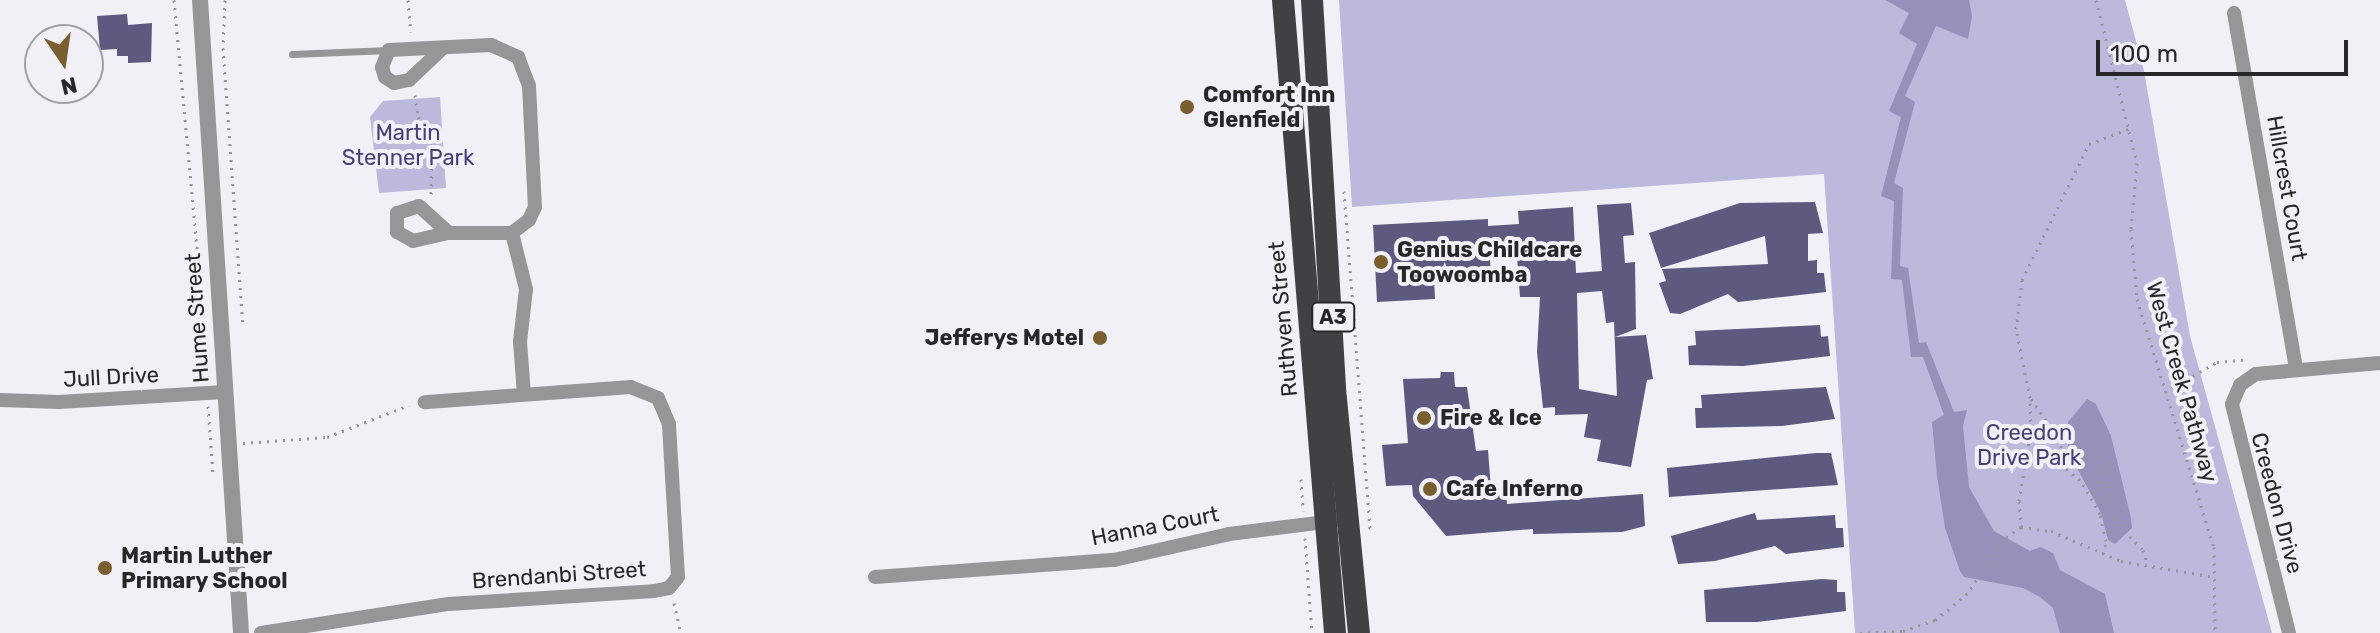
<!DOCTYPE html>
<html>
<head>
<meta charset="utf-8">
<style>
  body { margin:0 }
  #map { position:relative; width:2380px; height:633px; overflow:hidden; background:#f0f0f6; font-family:Rubik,sans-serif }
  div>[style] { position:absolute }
  .green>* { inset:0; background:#bcb9dc }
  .water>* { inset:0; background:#9591b9 }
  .building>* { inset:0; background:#5e5a7f }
  .path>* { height:3px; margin-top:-1.5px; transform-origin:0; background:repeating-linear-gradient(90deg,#96969a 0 2px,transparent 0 8px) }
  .service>* { height:7px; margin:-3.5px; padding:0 3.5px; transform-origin:3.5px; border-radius:3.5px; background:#969698 }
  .minor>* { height:14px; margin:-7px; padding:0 7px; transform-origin:7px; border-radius:7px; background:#969698 }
  .tertiary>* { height:16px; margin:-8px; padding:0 8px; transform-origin:8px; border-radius:8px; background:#969698 }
  .trunk>* { height:22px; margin:-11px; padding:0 11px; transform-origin:11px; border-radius:11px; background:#414045 }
  .dots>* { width:22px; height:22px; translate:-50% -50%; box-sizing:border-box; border:4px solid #f0f0f6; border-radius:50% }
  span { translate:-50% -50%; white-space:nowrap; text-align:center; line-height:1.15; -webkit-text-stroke:8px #f0f0f6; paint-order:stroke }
  .shield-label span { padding:2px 6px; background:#f0f0f6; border:2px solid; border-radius:6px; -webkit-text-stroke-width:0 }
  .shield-label { font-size:20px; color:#272729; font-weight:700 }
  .poi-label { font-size:22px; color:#272729; font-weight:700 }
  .left { translate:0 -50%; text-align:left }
  .right { translate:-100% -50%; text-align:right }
  .park-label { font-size:22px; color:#483f76 }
  .street-label { font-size:22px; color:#272729 }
  .north { position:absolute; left:24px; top:24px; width:80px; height:80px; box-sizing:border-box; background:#f0f0f6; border:2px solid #a0a0a4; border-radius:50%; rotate:167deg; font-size:22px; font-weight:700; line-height:32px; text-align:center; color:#272729 }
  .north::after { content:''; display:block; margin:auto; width:28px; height:36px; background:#795e30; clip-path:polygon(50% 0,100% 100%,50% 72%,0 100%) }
  .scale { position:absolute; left:2096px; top:40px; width:252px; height:36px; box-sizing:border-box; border:4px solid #272729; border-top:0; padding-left:10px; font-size:24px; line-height:28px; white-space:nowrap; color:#272729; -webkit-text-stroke:6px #f0f0f6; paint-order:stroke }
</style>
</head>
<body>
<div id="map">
  <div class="green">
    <div style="clip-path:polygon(1339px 0,2125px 0,2144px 71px,2190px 336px,2272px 633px,1855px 633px,1824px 174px,1352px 207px)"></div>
    <div style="clip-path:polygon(440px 97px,446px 188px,379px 193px,370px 117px,383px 101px)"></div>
  </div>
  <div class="water">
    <div style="clip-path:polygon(1885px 0,1969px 0,1972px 16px,1968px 39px,1936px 26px,1905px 96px,1915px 102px,1894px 183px,1903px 188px,1900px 266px,1908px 268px,1919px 343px,1926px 342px,1954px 412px,1967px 410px,1963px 426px,1969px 487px,1994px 531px,2030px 551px,2041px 547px,2053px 553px,2060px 570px,2105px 594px,2114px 633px,2060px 633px,2053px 608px,2040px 597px,2023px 588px,1964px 577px,1960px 571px,1945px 528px,1937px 476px,1932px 422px,1944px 415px,1923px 357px,1911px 357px,1902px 280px,1891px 279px,1894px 201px,1881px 196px,1901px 117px,1889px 111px,1917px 44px,1899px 33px,1909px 13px)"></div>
    <div style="clip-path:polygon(2087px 399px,2096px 404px,2111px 436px,2131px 518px,2132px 528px,2115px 544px,2108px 540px,2101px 513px,2068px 451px,2068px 422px)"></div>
  </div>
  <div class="building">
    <div style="clip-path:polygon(127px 14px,128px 25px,152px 23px,151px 62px,128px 63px,128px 56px,117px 56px,117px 49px,100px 50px,97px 16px)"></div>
    <div style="clip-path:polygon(1815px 202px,1823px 233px,1808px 234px,1808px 261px,1817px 260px,1817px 273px,1824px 273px,1826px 292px,1738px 302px,1728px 294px,1680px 314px,1670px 313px,1659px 283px,1666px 281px,1662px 269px,1768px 264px,1765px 236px,1661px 268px,1649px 233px,1740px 203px)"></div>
    <div style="clip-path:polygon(evenodd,1631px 203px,1634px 235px,1623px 236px,1625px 263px,1635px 262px,1636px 329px,1615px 337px,1646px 335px,1653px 379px,1647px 380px,1631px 467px,1597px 461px,1601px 440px,1584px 437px,1588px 414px,1555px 415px,1555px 407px,1543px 408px,1537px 352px,1540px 297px,1520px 297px,1516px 243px,1489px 245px,1491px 275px,1434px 278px,1435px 299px,1377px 302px,1373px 225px,1488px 219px,1488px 226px,1519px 224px,1518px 211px,1573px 207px,1576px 273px,1602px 271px,1597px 205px,1631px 203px,1602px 291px,1606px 323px,1614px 322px,1617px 396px,1579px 389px,1577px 293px,1602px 291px)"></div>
    <div style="clip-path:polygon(1820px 325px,1821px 337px,1828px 336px,1830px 356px,1743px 366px,1689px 365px,1688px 346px,1696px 345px,1695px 331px)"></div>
    <div style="clip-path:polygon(1441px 372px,1454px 372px,1455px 387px,1467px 387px,1476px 451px,1488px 450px,1491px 489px,1506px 488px,1507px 504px,1643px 494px,1645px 526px,1622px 532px,1533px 534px,1533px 529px,1446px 536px,1413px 496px,1412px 485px,1386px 486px,1382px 445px,1408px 443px,1403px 379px,1440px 378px)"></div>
    <div style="clip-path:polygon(1826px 387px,1835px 419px,1782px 426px,1696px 428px,1695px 408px,1702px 408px,1701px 395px)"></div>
    <div style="clip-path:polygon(1816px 453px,1831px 453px,1838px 485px,1669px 497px,1667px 468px)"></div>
    <div style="clip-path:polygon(1755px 513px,1757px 520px,1835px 515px,1836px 528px,1843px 528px,1844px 547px,1786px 554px,1775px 546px,1715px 561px,1678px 564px,1671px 536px)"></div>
    <div style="clip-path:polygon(1822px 579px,1837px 580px,1837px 592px,1845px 592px,1846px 611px,1757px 622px,1706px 622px,1704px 590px)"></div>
  </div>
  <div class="path">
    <div style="left:174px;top:0;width:304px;rotate:84.7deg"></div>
    <div style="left:225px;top:0;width:48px;rotate:92.4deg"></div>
    <div style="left:223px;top:48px;width:280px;rotate:85.9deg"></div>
    <div style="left:408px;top:0;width:32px;rotate:85deg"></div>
    <div style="left:2096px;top:0;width:168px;rotate:75.9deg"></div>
    <div style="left:2137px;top:163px;width:66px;rotate:95.2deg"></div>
    <div style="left:2131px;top:229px;width:70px;rotate:85.1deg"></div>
    <div style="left:2137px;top:299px;width:260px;rotate:72.8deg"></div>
    <div style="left:2214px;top:547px;width:86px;rotate:89.3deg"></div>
    <div style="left:415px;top:95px;width:22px;rotate:82deg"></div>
    <div style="left:418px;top:117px;width:30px;rotate:63deg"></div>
    <div style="left:432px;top:144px;width:51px;rotate:91.1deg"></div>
    <div style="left:1344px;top:191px;width:340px;rotate:85.6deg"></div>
    <div style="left:2165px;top:392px;width:60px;rotate:-30deg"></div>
    <div style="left:2217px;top:362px;width:32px;rotate:-5deg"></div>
    <div style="left:2031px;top:399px;width:48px;rotate:54.3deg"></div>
    <div style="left:2059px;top:438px;width:24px;rotate:78deg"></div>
    <div style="left:208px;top:406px;width:68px;rotate:85.8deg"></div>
    <div style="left:243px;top:443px;width:84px;rotate:-4.1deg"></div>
    <div style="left:327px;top:437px;width:88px;rotate:-21.3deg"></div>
    <div style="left:1301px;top:479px;width:32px;rotate:86deg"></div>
    <div style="left:2021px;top:527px;width:26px;rotate:-94deg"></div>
    <div style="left:2019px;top:501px;width:73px;rotate:-80.5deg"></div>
    <div style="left:2031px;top:429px;width:31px;rotate:-92deg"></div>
    <div style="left:2030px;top:398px;width:70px;rotate:-101.5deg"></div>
    <div style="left:2016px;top:329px;width:49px;rotate:-83deg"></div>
    <div style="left:2022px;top:280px;width:152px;rotate:-63.8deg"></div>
    <div style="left:2089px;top:144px;width:45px;rotate:-20.9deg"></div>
    <div style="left:1305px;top:538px;width:95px;rotate:85.8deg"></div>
    <div style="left:2103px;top:554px;width:13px;rotate:-77deg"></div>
    <div style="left:2106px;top:541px;width:28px;rotate:-103deg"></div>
    <div style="left:2100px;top:514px;width:39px;rotate:-120deg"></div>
    <div style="left:2080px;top:480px;width:19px;rotate:-141deg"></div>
    <div style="left:2065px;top:468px;width:9px;rotate:-72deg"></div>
    <div style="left:2068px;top:459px;width:28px;rotate:-4deg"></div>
    <div style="left:2096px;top:457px;width:11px;rotate:52deg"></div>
    <div style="left:2103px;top:466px;width:16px;rotate:105deg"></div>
    <div style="left:2099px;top:481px;width:16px;rotate:47deg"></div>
    <div style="left:2110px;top:493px;width:26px;rotate:83deg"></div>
    <div style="left:2113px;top:519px;width:43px;rotate:45.9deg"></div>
    <div style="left:2143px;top:550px;width:14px;rotate:73deg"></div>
    <div style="left:674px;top:603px;width:31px;rotate:77deg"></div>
    <div style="left:1860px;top:633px;width:43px;rotate:-2.7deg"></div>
    <div style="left:1903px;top:631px;width:34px;rotate:-19deg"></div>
    <div style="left:1935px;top:620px;width:40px;rotate:-39deg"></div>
    <div style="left:1966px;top:595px;width:70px;rotate:-55.4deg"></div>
    <div style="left:2006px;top:537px;width:18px;rotate:-34deg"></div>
    <div style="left:2021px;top:527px;width:30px;rotate:8deg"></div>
    <div style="left:2051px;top:531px;width:76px;rotate:23.2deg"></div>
    <div style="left:2121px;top:561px;width:95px;rotate:9.7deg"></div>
  </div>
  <div class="service">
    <div style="left:292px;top:54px;width:97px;rotate:-2.4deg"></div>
  </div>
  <div class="minor">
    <div style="left:2234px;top:13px;width:362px;rotate:80.1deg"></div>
    <div style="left:442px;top:49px;width:45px;rotate:136.8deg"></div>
    <div style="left:409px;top:80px;width:15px;rotate:169deg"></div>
    <div style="left:394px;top:83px;width:11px;rotate:-146deg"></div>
    <div style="left:385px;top:77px;width:10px;rotate:-107deg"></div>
    <div style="left:382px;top:67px;width:18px;rotate:-68deg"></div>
    <div style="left:389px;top:50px;width:102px;rotate:-2.8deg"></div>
    <div style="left:491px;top:45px;width:30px;rotate:24deg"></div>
    <div style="left:518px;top:57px;width:31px;rotate:69deg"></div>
    <div style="left:529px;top:86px;width:121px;rotate:87.2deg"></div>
    <div style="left:535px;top:207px;width:14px;rotate:115deg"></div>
    <div style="left:529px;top:220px;width:21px;rotate:143deg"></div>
    <div style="left:512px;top:233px;width:58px;rotate:76deg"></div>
    <div style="left:526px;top:289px;width:53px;rotate:96.5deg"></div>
    <div style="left:520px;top:342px;width:52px;rotate:85.6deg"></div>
    <div style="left:449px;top:233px;width:40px;rotate:-138deg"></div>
    <div style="left:419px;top:206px;width:23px;rotate:162deg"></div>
    <div style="left:397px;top:213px;width:19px;rotate:90deg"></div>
    <div style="left:397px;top:232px;width:18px;rotate:29deg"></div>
    <div style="left:413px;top:241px;width:37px;rotate:-13deg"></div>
    <div style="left:449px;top:233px;width:63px"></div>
    <div style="left:0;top:400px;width:59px;rotate:1.9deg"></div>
    <div style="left:59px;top:402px;width:165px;rotate:-3.5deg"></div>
    <div style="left:875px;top:577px;width:240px;rotate:-4.1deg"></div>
    <div style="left:1114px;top:560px;width:118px;rotate:-12.7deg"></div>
    <div style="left:1229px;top:534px;width:106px;rotate:-7.1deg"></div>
    <div style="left:261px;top:633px;width:190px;rotate:-8.8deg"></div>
    <div style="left:449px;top:604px;width:205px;rotate:-3.6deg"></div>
    <div style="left:654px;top:591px;width:15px;rotate:-11deg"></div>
    <div style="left:669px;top:588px;width:14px;rotate:-51deg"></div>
    <div style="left:678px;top:577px;width:153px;rotate:-93.4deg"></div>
    <div style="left:669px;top:424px;width:28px;rotate:-113deg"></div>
    <div style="left:658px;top:398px;width:29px;rotate:-158deg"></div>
    <div style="left:631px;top:387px;width:207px;rotate:175.8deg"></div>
    <div style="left:2289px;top:633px;width:236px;rotate:-104deg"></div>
    <div style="left:2232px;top:404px;width:21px;rotate:-67deg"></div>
    <div style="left:2240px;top:385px;width:19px;rotate:-35deg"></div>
    <div style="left:2256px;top:374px;width:124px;rotate:-5.1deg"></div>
  </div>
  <div class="tertiary">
    <div style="left:200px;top:0;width:634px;rotate:86.29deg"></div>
  </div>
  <div class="trunk">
    <div style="left:1283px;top:0;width:635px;rotate:85.3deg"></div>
    <div style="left:1312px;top:0;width:400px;rotate:86.6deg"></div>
    <div style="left:1336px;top:399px;width:235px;rotate:84.4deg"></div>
  </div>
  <div class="dots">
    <div style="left:1187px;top:107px;background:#795e30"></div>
    <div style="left:1381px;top:262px;background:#795e30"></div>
    <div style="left:1100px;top:338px;background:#795e30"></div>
    <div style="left:1424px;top:418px;background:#795e30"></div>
    <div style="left:1430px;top:489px;background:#795e30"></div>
    <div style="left:105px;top:568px;background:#795e30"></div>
  </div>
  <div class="shield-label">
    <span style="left:1333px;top:317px">A3</span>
  </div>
  <div class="poi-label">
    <span class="left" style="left:1203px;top:107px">Comfort Inn<br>Glenfield</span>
    <span class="left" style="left:1397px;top:262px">Genius Childcare<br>Toowoomba</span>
    <span class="right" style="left:1084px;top:338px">Jefferys Motel</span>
    <span class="left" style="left:1440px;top:418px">Fire &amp; Ice</span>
    <span class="left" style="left:1446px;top:489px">Cafe Inferno</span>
    <span class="left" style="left:121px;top:568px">Martin Luther<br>Primary School</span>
  </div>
  <div class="park-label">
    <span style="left:408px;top:145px">Martin<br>Stenner Park</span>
    <span style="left:2029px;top:445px">Creedon<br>Drive Park</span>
  </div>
  <div class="street-label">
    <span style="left:2287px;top:188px;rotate:80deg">Hillcrest Court</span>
    <span style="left:197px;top:318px;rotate:-94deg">Hume Street</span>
    <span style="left:1283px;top:319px;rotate:-95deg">Ruthven Street</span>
    <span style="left:111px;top:377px;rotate:-3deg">Jull Drive</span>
    <span style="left:2182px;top:382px;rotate:74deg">West Creek Pathway</span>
    <span style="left:2277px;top:503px;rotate:75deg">Creedon Drive</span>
    <span style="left:1155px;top:526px;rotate:-11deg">Hanna Court</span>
    <span style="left:559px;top:575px;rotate:-4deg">Brendanbi Street</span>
  </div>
  <div class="north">N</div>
  <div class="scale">100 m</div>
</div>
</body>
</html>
